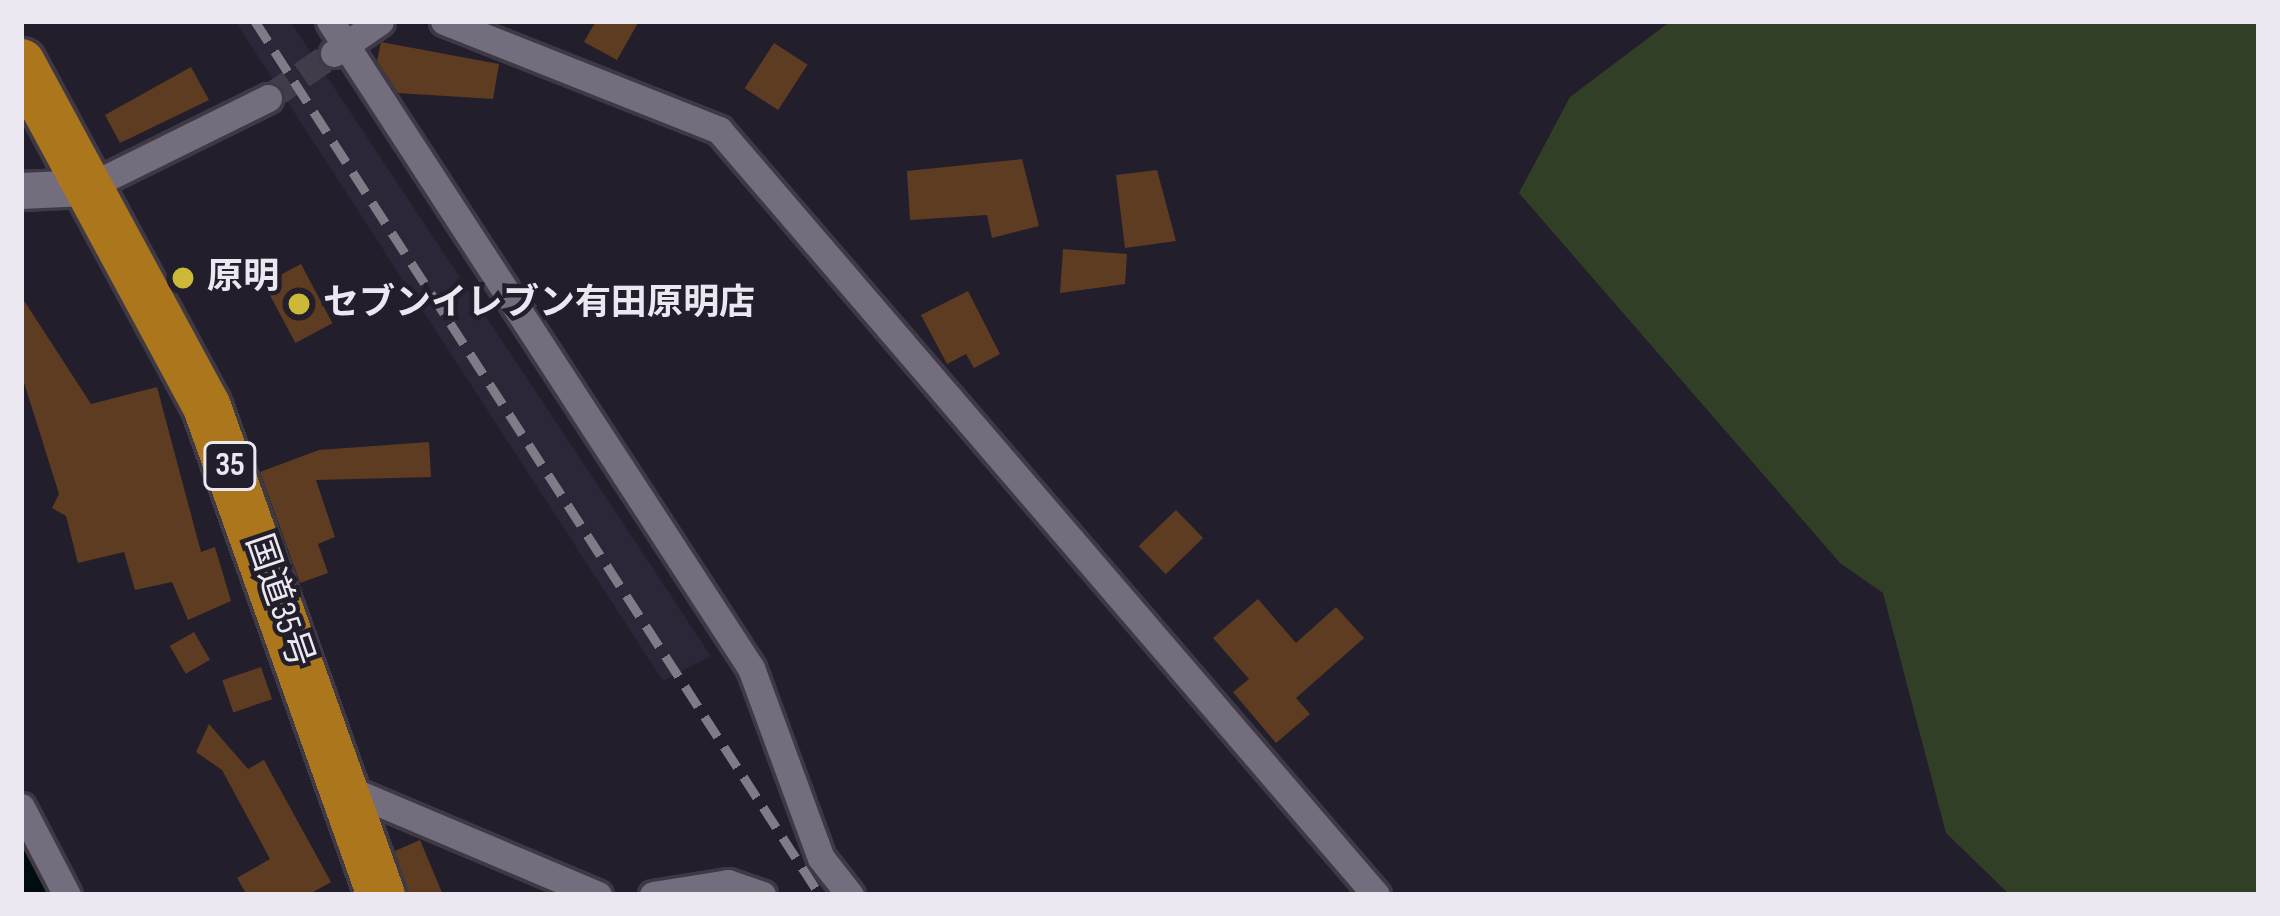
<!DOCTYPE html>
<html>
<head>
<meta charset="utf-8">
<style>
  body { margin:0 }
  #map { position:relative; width:2280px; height:916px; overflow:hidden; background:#231e2b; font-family:"Sofia Sans Condensed","Noto Sans JP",sans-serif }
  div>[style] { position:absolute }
  .built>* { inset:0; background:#2d2538 }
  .green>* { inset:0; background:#313f27 }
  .river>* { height:57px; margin:-28.5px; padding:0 28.5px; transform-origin:28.5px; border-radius:28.5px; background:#000c0e }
  .building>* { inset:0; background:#5d3c21; transform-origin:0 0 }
  .minor-tunnel>* { height:27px; margin-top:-13.5px; transform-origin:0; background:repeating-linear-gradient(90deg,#413c49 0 27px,transparent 0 41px) }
  .roads { filter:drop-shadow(3px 0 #3e3944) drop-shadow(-3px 0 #3e3944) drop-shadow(0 3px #3e3944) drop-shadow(0 -3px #3e3944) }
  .minor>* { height:27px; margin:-13.5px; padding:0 13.5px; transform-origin:13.5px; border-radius:13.5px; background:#736d7d }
  .tertiary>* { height:36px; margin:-18px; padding:0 18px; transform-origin:18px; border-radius:18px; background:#736d7d }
  .trunk>* { height:48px; margin:-24px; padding:0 24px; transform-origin:24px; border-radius:24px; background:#ab761c }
  .rail>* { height:9px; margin-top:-4.5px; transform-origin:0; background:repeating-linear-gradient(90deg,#807b87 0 24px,transparent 0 36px) }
  .dots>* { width:33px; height:33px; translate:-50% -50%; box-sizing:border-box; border:6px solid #231e2b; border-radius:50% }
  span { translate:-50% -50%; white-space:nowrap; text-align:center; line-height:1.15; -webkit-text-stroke:9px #231e2b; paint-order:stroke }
  .shield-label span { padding:3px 9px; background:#231e2b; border:3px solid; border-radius:9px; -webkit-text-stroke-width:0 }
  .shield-label { font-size:33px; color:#ece8f1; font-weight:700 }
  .poi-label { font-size:36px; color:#ece8f1; font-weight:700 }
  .left { translate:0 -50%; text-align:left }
  .street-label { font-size:36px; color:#ece8f1 }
  .frame { position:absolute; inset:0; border:24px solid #ece8f1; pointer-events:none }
</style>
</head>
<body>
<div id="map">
  <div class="built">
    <div style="clip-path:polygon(235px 21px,290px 21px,711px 656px,663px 681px)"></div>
  </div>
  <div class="green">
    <div style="clip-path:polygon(1671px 21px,2259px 21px,2259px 895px,2010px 895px,1946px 833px,1883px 593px,1840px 563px,1519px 193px,1570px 97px)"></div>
  </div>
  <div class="river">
    <div style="left:21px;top:863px;width:34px;rotate:71deg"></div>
  </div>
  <div class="building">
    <div style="clip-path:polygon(596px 21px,639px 21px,617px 60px,584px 42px)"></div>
    <div style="clip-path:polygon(381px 42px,499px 64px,493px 99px,398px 93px,377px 61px)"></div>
    <div style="left:774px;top:43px;width:40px;height:54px;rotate:33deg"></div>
    <div style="clip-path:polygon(191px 67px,209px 100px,120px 143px,105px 115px)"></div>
    <div style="clip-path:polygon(1022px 159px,1039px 226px,992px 238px,987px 215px,910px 220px,907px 171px)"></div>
    <div style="clip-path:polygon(1157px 170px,1176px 241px,1125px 248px,1116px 175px)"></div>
    <div style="clip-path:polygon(1063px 249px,1127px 254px,1125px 284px,1060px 293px)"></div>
    <div style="left:301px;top:264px;width:67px;height:42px;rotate:62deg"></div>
    <div style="clip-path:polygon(968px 291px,1000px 354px,974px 368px,966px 354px,947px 364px,921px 315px)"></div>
    <div style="clip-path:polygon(21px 296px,91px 404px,157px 387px,201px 552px,215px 547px,231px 601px,188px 620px,172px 582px,135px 590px,124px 552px,78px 563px,66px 516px,52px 508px,59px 494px,21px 373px)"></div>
    <div style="clip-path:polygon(429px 442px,431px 477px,316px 480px,335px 537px,318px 544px,328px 573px,300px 583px,260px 472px,319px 450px)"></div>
    <div style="left:1176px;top:510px;width:39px;height:52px;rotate:46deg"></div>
    <div style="clip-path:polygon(1258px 599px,1296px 643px,1336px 607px,1364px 638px,1296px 698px,1310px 714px,1276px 743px,1233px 692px,1249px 679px,1213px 638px)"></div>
    <div style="left:194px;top:632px;width:32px;height:28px;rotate:60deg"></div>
    <div style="left:261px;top:667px;width:34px;height:41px;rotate:71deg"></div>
    <div style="clip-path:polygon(209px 724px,248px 769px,264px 760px,331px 882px,308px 895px,247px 895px,237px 878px,270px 859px,222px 770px,196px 752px)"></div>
    <div style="clip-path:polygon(420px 840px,443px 895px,409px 895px,395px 851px)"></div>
  </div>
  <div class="minor-tunnel">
    <div style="left:268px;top:98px;width:78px;rotate:-34.5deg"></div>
  </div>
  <div class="roads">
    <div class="minor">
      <div style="left:330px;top:21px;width:772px;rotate:56.95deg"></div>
      <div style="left:751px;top:668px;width:202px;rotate:69.8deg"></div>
      <div style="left:821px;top:858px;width:47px;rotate:51.9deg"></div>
      <div style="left:444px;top:21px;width:296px;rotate:21.6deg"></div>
      <div style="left:719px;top:130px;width:1008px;rotate:49.34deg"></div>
      <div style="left:334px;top:53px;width:56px;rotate:-34.8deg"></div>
      <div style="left:86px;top:188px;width:203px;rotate:-26.3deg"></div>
      <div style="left:340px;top:786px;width:280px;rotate:22.9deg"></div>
      <div style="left:21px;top:807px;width:99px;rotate:62.4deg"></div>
      <div style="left:653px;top:895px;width:76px;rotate:-9.1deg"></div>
      <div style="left:728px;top:883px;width:36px;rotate:19deg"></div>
    </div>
    <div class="tertiary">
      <div style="left:21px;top:191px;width:65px;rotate:-2.6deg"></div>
    </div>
    <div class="trunk">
      <div style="left:21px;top:63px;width:391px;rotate:61.6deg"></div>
      <div style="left:207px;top:407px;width:518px;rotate:70.38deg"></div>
    </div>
  </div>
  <div class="rail">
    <div style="left:255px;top:21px;width:1041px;rotate:57.12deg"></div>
  </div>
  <div class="dots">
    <div style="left:183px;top:278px;background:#ccb938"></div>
    <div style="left:299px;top:304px;background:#ccb938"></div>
  </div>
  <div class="shield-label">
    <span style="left:230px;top:466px">35</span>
  </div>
  <div class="poi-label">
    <span class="left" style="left:207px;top:278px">原明</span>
    <span class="left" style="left:323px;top:304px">セブンイレブン有田原明店</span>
  </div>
  <div class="street-label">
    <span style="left:279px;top:601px;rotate:71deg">国道35号</span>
  </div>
  <div class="frame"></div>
</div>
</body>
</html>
